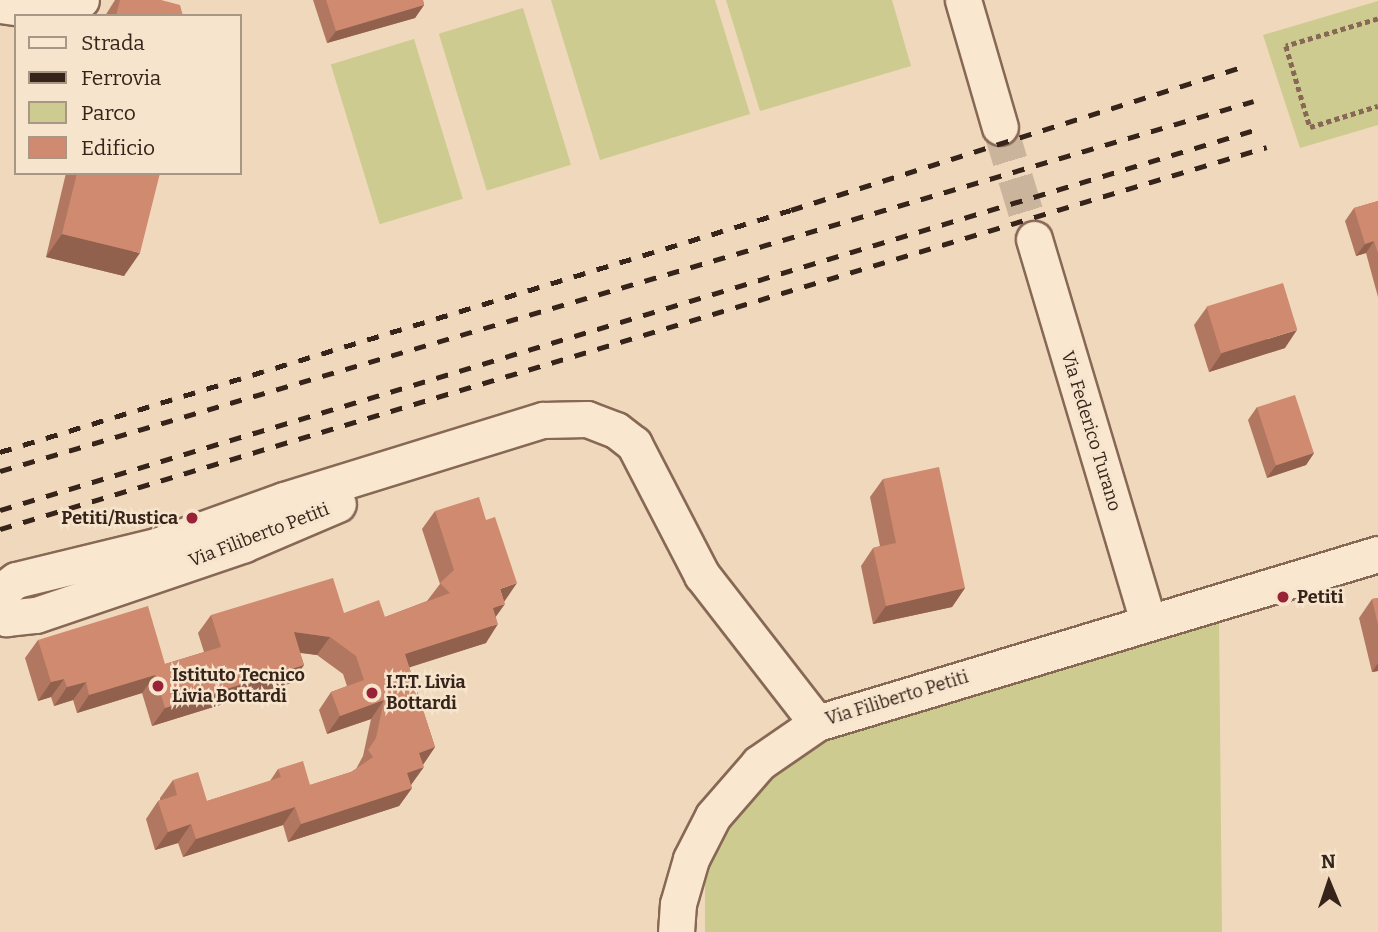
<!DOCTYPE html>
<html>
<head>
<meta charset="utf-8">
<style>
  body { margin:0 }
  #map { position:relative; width:1378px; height:932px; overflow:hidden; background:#efd8bc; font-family:Bitter,serif }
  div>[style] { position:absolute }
  .green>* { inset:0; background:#cdcb90; transform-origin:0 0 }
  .minor-tunnel>* { height:35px; margin-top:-17.5px; transform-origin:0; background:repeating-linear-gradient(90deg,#cab49c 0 35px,transparent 0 53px) }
  .path>* { height:4.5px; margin-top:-2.25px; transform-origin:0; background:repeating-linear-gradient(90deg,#876855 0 5px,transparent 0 8.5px) }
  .roads { filter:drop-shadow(2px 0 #876855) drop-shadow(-2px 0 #876855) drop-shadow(0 2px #876855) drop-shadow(0 -2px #876855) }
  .minor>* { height:35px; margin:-17.5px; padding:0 17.5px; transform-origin:17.5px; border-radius:17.5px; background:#fae7d0 }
  .rail>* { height:5px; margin-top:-2.5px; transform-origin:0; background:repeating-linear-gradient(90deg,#36241b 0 12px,transparent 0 24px) }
  .wall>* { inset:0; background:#b27760 }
  .shaded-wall>* { inset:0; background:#91614e }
  .building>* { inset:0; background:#cf8a70; transform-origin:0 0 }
  .dots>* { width:19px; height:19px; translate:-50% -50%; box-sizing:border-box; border:4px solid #f6e4cc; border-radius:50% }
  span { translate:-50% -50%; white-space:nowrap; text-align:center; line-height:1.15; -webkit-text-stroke:5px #f6e4cc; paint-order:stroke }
  .street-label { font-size:18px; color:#36241b }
  .poi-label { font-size:18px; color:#36241b; font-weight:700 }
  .right { translate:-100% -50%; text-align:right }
  .left { translate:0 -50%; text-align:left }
  .legend { position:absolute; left:14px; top:14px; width:228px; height:161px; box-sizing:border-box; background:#f6e4cc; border:2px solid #a99785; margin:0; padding:9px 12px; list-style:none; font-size:21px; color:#36241b }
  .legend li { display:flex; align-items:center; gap:14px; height:35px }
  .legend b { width:35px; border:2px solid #a99785 }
  .north { position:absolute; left:1294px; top:848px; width:70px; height:70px; -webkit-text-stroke:5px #f6e4cc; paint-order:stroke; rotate:358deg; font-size:19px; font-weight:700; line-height:28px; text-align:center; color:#36241b }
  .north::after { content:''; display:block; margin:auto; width:24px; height:32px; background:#36241b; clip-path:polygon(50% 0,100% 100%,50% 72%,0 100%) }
</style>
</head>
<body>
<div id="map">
  <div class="green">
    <div style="clip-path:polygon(551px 0,715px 0,750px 114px,600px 160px)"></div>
    <div style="clip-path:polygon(726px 0,892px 0,911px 66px,760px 111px)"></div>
    <div style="clip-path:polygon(1378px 1px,1378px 125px,1300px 148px,1263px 35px)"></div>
    <div style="left:523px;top:8px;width:164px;height:88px;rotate:73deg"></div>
    <div style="left:414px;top:39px;width:167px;height:87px;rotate:73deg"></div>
    <div style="clip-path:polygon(1219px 621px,1222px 932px,705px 932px,705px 878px,725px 830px,771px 777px,830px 740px)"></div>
  </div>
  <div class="minor-tunnel">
    <div style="left:1000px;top:127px;width:117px;rotate:73.1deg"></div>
  </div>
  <div class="path">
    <div style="left:1378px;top:19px;width:96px;rotate:163.6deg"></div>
    <div style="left:1286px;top:46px;width:84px;rotate:73.5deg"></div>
    <div style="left:1310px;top:127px;width:71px;rotate:-17.2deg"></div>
  </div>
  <div class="roads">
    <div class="minor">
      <div style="left:963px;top:0;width:132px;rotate:73.8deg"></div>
      <div style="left:0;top:5px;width:37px;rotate:8deg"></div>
      <div style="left:37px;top:10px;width:45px;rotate:-12.8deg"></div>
      <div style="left:1034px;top:239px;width:400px;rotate:73.4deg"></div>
      <div style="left:0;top:592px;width:20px;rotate:-37deg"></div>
      <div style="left:16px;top:580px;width:144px;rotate:-13.7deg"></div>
      <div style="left:156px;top:546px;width:136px;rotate:-19.8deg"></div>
      <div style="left:284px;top:500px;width:271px;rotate:-17.2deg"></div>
      <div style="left:543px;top:420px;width:44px;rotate:-1.3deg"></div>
      <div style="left:587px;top:419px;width:31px;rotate:21deg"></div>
      <div style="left:616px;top:430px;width:23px;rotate:38deg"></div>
      <div style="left:634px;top:444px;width:148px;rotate:62.6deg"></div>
      <div style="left:702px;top:575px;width:187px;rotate:52.2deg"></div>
      <div style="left:0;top:607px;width:13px;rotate:61deg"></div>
      <div style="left:6px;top:618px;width:30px;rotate:-6deg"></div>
      <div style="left:36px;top:615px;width:220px;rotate:-18.8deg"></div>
      <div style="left:244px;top:544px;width:102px;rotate:-23.1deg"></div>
      <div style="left:676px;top:932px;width:28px;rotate:-86deg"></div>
      <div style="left:678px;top:904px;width:47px;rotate:-73.9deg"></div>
      <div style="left:691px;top:859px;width:48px;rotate:-62.9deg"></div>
      <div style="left:713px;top:816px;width:70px;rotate:-49deg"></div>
      <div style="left:759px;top:763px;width:70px;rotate:-34.6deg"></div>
      <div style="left:817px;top:723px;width:586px;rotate:-16.76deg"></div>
    </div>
  </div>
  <div class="rail">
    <div style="left:0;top:452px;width:827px;rotate:-17.01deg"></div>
    <div style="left:791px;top:210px;width:479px;rotate:-17.6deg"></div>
    <div style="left:0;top:471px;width:1307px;rotate:-16.44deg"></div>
    <div style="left:0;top:510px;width:1318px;rotate:-16.85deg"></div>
    <div style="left:0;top:529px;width:1323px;rotate:-16.78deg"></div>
  </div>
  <div class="wall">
    <div style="clip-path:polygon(115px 0,161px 0,183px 16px,105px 16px)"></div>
    <div style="clip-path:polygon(313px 0,423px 0,424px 5px,415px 18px,327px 43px)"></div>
    <div style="clip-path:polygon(66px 173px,160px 173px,124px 276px,46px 257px)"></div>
    <div style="clip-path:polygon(1378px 201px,1378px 297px,1366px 253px,1356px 256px,1345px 221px,1354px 208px)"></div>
    <div style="clip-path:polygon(1207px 307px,1285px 348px,1209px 372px,1194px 325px)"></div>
    <div style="clip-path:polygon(1257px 407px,1314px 453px,1306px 465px,1267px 478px,1248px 420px)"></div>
    <div style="clip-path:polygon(883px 479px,965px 588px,952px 607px,873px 624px,861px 566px,873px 548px,880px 546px,870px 497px)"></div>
    <div style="clip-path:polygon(435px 511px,504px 601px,496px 616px,486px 643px,409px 667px,435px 747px,423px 765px,411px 785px,412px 788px,399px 806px,288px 842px,283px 825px,183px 857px,178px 843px,155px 850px,146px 819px,158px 801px,160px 800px,160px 798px,173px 780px,207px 801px,270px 781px,278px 769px,310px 785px,351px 772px,356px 769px,363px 756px,371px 719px,327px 734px,319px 710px,331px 692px,347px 686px,343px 674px,317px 655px,300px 653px,304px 665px,291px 683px,152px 726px,142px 693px,77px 713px,73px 700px,54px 706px,51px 697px,38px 701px,25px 658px,38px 640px,165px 664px,204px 652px,198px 633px,211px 615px,344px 613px,385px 617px,427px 601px,440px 584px,422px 529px)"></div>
    <div style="clip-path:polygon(1378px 598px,1378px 671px,1372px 672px,1359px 618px,1372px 599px)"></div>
  </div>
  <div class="shaded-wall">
    <div style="clip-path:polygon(424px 5px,415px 18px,327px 43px,336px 31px)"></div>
    <div style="clip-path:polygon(62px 234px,140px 253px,124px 276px,46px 257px)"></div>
    <div style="clip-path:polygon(1374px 241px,1366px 253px,1356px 256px,1365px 244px)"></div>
    <div style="clip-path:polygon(1297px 330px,1285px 348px,1209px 372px,1222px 353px)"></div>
    <div style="clip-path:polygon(1314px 453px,1306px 465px,1267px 478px,1276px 465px)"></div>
    <div style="clip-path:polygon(517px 583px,504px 602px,500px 589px)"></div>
    <div style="clip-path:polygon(965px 588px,952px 607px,873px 624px,886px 606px)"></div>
    <div style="clip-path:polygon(505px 604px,492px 622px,493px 608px)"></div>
    <div style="clip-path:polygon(498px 624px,486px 643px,392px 673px,405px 654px)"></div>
    <div style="clip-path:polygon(294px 632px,330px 637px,317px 655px,281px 650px)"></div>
    <div style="clip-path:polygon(1378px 663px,1378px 671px,1372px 672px)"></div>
    <div style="clip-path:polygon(304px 665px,291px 683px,152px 726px,165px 708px)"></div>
    <div style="clip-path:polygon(155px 675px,142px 693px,77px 713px,89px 695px)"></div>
    <div style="clip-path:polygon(64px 679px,51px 697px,38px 701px,51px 682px)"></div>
    <div style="clip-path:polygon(86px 682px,73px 700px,54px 706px,67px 687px)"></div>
    <div style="clip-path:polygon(384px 700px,371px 719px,327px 734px,340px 716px)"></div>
    <div style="clip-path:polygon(435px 747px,422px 766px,419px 753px)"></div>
    <div style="clip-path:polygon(424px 767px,411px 785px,407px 773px)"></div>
    <div style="clip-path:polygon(412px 788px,399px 806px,288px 842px,301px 824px)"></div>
    <div style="clip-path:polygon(295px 807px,283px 825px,183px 857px,196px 839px)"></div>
    <div style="clip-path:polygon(191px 824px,178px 843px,155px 850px,168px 832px)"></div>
  </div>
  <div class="building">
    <div style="clip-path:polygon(120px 0,161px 0,180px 5px,183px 16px,116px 16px)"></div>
    <div style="clip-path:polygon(326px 0,423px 0,424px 5px,336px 31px)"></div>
    <div style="clip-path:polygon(77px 173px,160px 173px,140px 253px,62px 234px)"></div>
    <div style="clip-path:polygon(1378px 201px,1378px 254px,1374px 241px,1365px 244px,1354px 208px)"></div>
    <div style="left:1283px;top:283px;width:49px;height:80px;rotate:73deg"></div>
    <div style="left:1295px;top:395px;width:61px;height:40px;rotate:72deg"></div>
    <div style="clip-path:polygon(939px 467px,965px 588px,886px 606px,873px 548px,896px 543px,883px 479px)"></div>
    <div style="clip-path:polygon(479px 497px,486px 520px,495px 517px,517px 583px,500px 589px,505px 604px,493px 608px,498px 624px,405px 654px,435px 747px,419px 753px,424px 767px,407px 773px,412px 788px,301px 824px,295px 807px,196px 839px,191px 824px,168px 832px,158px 801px,177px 795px,173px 780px,198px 772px,207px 801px,281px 777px,278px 769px,303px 761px,310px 785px,351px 772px,373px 757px,368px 750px,376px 738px,384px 700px,340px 716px,331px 692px,364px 680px,356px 656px,330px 637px,294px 632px,304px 665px,165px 708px,155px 675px,89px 695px,86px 682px,67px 687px,64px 679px,51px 682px,38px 640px,148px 606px,165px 664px,221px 647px,211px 615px,333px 578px,344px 613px,379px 600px,385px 617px,450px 593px,440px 583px,454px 570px,435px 511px)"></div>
    <div style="clip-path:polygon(1378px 598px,1378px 625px,1372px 599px)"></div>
  </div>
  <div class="dots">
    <div style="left:192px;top:518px;background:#982336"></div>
    <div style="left:1283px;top:597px;background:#982336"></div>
    <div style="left:158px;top:686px;background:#982336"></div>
    <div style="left:372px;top:693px;background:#982336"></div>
  </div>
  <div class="street-label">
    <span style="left:1091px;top:431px;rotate:73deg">Via Federico Turano</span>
    <span style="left:259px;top:535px;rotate:-21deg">Via Filiberto Petiti</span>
    <span style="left:897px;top:698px;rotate:-17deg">Via Filiberto Petiti</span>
  </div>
  <div class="poi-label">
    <span class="right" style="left:178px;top:518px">Petiti/Rustica</span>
    <span class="left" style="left:1297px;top:597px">Petiti</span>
    <span class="left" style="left:172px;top:686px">Istituto Tecnico<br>Livia Bottardi</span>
    <span class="left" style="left:386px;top:693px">I.T.T. Livia<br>Bottardi</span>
  </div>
  <ul class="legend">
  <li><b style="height:9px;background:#fae7d0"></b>Strada</li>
  <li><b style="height:9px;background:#36241b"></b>Ferrovia</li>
  <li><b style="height:19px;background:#cdcb90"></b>Parco</li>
  <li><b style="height:19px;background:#cf8a70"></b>Edificio</li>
  </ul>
  <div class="north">N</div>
</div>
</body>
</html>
